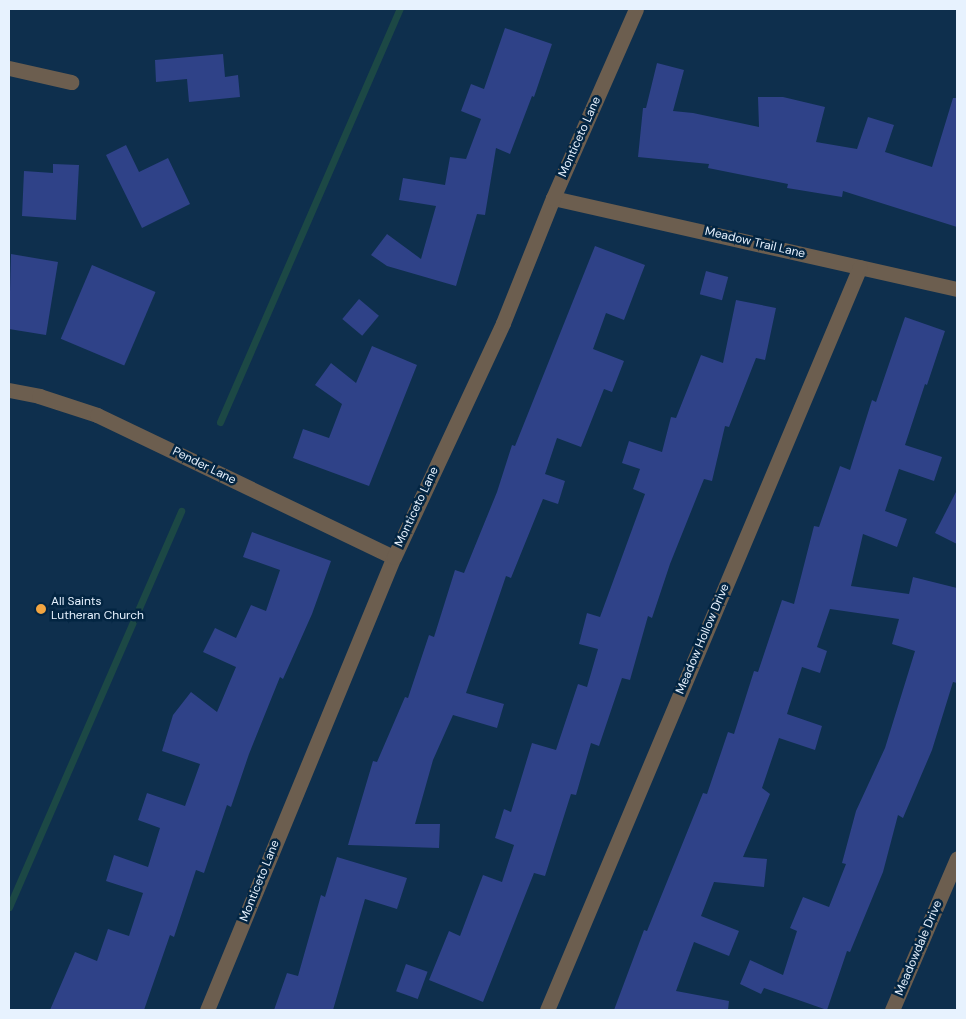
<!DOCTYPE html>
<html>
<head>
<meta charset="utf-8">
<style>
  body { margin:0 }
  #map { position:relative; width:966px; height:1019px; overflow:hidden; background:#0e2f4d; font-family:"DM Sans",sans-serif }
  div>[style] { position:absolute }
  .stream>* { height:7px; margin:-3.5px; padding:0 3.5px; transform-origin:3.5px; border-radius:3.5px; background:#1c4845 }
  .building>* { inset:0; background:#2f4288; transform-origin:0 0 }
  .street>* { height:15px; margin:-7.5px; padding:0 7.5px; transform-origin:7.5px; border-radius:7.5px; background:#6c5e4f }
  .dots>* { width:14px; height:14px; translate:-50% -50%; box-sizing:border-box; border:2px solid #032542; border-radius:50% }
  span { translate:-50% -50%; white-space:nowrap; text-align:center; line-height:1.15; -webkit-text-stroke:5px #032542; paint-order:stroke }
  .street-label { font-size:12px; color:#e7f2fe }
  .poi-label { font-size:12px; color:#e7f2fe }
  .left { translate:0 -50%; text-align:left }
  .frame { position:absolute; inset:0; border:10px solid #e7f2fe; pointer-events:none }
</style>
</head>
<body>
<div id="map">
  <div class="stream">
    <div style="left:220px;top:422px;width:451px;rotate:-66.5deg"></div>
    <div style="left:9px;top:907px;width:432px;rotate:-66.5deg"></div>
  </div>
  <div class="building">
    <div style="clip-path:polygon(505px 28px,552px 44px,534px 97px,532px 96px,510px 154px,496px 148px,485px 215px,477px 214px,456px 286px,387px 266px,371px 255px,387px 234px,421px 259px,436px 206px,399px 200px,403px 178px,445px 185px,450px 157px,466px 159px,481px 119px,461px 111px,471px 84px,484px 89px)"></div>
    <div style="clip-path:polygon(223px 54px,225px 77px,238px 75px,240px 97px,189px 102px,187px 79px,156px 82px,155px 60px)"></div>
    <div style="clip-path:polygon(657px 63px,684px 70px,673px 111px,693px 113px,759px 127px,758px 97px,783px 97px,825px 107px,816px 142px,857px 149px,868px 117px,894px 125px,885px 152px,932px 167px,953px 98px,957px 98px,957px 227px,843px 191px,842px 197px,787px 188px,788px 184px,708px 168px,709px 164px,638px 157px,643px 108px,646px 108px)"></div>
    <div style="clip-path:polygon(126px 145px,139px 172px,168px 158px,190px 204px,142px 228px,106px 155px)"></div>
    <div style="clip-path:polygon(53px 164px,79px 165px,76px 220px,22px 216px,24px 171px,53px 173px)"></div>
    <div style="clip-path:polygon(595px 246px,645px 265px,624px 320px,606px 313px,593px 349px,624px 361px,612px 392px,604px 389px,581px 447px,557px 438px,545px 474px,565px 481px,558px 504px,543px 499px,511px 578px,506px 576px,466px 693px,504px 704px,497px 728px,453px 715px,433px 760px,415px 824px,440px 824px,439px 848px,348px 845px,373px 761px,377px 762px,405px 697px,408px 698px,429px 635px,434px 637px,455px 570px,464px 573px,497px 492px,512px 445px,515px 446px)"></div>
    <div style="clip-path:polygon(11px 254px,58px 262px,46px 335px,9px 329px)"></div>
    <div style="left:92px;top:265px;width:69px;height:80px;rotate:23deg"></div>
    <div style="left:706px;top:271px;width:23px;height:24px;rotate:15deg"></div>
    <div style="left:359px;top:299px;width:26px;height:26px;rotate:40deg"></div>
    <div style="clip-path:polygon(736px 300px,776px 308px,765px 360px,756px 358px,729px 427px,725px 426px,712px 481px,704px 479px,670px 564px,652px 618px,648px 616px,630px 680px,622px 678px,599px 746px,591px 743px,576px 795px,571px 794px,545px 876px,534px 873px,483px 1002px,429px 980px,449px 931px,460px 936px,483px 875px,502px 882px,514px 845px,495px 838px,504px 809px,511px 812px,532px 743px,556px 750px,578px 684px,587px 687px,598px 649px,579px 644px,587px 613px,600px 617px,645px 494px,633px 489px,640px 469px,622px 463px,629px 441px,662px 452px,671px 417px,676px 418px,701px 355px,723px 363px)"></div>
    <div style="clip-path:polygon(905px 317px,945px 331px,927px 385px,925px 384px,905px 445px,942px 457px,934px 481px,899px 469px,885px 511px,907px 519px,897px 547px,863px 534px,851px 586px,909px 594px,913px 577px,957px 588px,957px 683px,953px 682px,932px 750px,903px 818px,898px 815px,883px 872px,850px 952px,847px 951px,827px 1010px,764px 988px,761px 994px,740px 984px,750px 960px,783px 975px,797px 931px,790px 928px,803px 897px,829px 907px,846px 864px,842px 863px,856px 811px,885px 748px,915px 651px,892px 644px,899px 619px,830px 609px,817px 647px,827px 651px,820px 673px,802px 667px,787px 714px,822px 726px,815px 750px,779px 738px,762px 788px,770px 794px,743px 857px,767px 859px,764px 887px,714px 882px,701px 916px,739px 931px,729px 956px,694px 942px,676px 991px,729px 1001px,728px 1010px,614px 1010px,644px 930px,647px 931px,703px 793px,707px 794px,728px 732px,734px 734px,754px 671px,758px 672px,782px 600px,794px 604px,814px 526px,819px 527px,840px 466px,850px 470px,872px 400px,876px 402px)"></div>
    <div style="clip-path:polygon(372px 346px,417px 365px,369px 486px,293px 458px,303px 429px,329px 438px,342px 404px,315px 385px,331px 363px,356px 383px)"></div>
    <div style="clip-path:polygon(957px 490px,957px 544px,935px 533px)"></div>
    <div style="clip-path:polygon(252px 532px,331px 561px,312px 614px,283px 679px,280px 677px,249px 754px,231px 807px,227px 805px,204px 873px,196px 870px,174px 937px,170px 935px,144px 1010px,50px 1010px,75px 952px,97px 961px,108px 929px,129px 936px,143px 893px,106px 881px,114px 855px,148px 867px,160px 828px,138px 820px,147px 793px,185px 806px,200px 764px,162px 751px,173px 715px,191px 692px,217px 712px,236px 667px,203px 652px,215px 628px,236px 638px,251px 605px,266px 611px,280px 570px,243px 557px)"></div>
    <div style="clip-path:polygon(337px 857px,407px 878px,397px 909px,365px 899px,333px 1010px,274px 1010px,287px 973px,298px 976px,321px 895px,325px 897px)"></div>
    <div style="left:406px;top:964px;width:23px;height:29px;rotate:20deg"></div>
  </div>
  <div class="street">
    <div style="left:9px;top:68px;width:64px;rotate:12.7deg"></div>
    <div style="left:553px;top:198px;width:414px;rotate:12.7deg"></div>
    <div style="left:9px;top:390px;width:31px;rotate:11deg"></div>
    <div style="left:39px;top:396px;width:61px;rotate:18.1deg"></div>
    <div style="left:97px;top:415px;width:329px;rotate:25.6deg"></div>
    <div style="left:207px;top:1010px;width:490px;rotate:-67.6deg"></div>
    <div style="left:394px;top:557px;width:258px;rotate:-65deg"></div>
    <div style="left:503px;top:323px;width:135px;rotate:-68.2deg"></div>
    <div style="left:553px;top:198px;width:206px;rotate:-66.3deg"></div>
    <div style="left:547px;top:1010px;width:806px;rotate:-67.16deg"></div>
    <div style="left:892px;top:1010px;width:165px;rotate:-66.8deg"></div>
  </div>
  <div class="dots">
    <div style="left:41px;top:609px;background:#f2a541"></div>
  </div>
  <div class="street-label">
    <span style="left:580px;top:137px;rotate:-66deg">Monticeto Lane</span>
    <span style="left:755px;top:243px;rotate:13deg">Meadow Trail Lane</span>
    <span style="left:204px;top:466px;rotate:26deg">Pender Lane</span>
    <span style="left:417px;top:507px;rotate:-65deg">Monticeto Lane</span>
    <span style="left:703px;top:639px;rotate:-67deg">Meadow Hollow Drive</span>
    <span style="left:260px;top:881px;rotate:-68deg">Monticeto Lane</span>
    <span style="left:919px;top:948px;rotate:-67deg">Meadowdale Drive</span>
  </div>
  <div class="poi-label">
    <span class="left" style="left:51px;top:609px">All Saints<br>Lutheran Church</span>
  </div>
  <div class="frame"></div>
</div>
</body>
</html>
